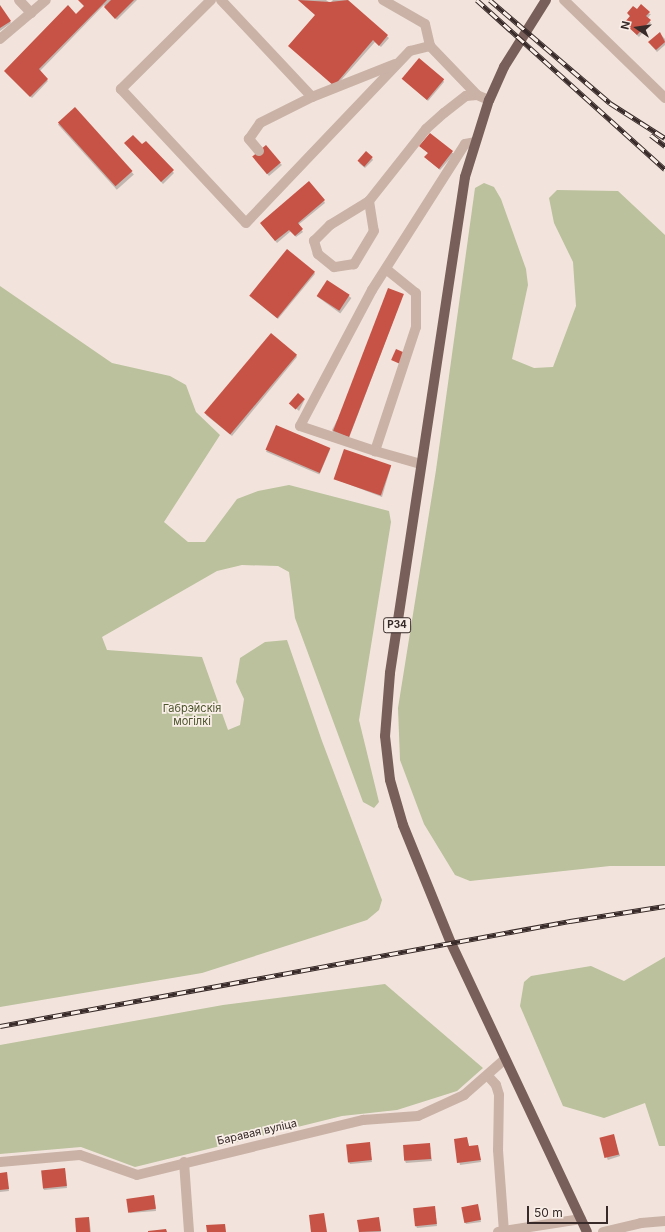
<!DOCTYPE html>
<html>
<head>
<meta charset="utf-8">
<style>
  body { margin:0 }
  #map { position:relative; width:665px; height:1232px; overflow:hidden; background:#f2e4dc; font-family:Inter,sans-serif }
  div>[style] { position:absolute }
  .green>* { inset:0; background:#bac19c }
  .shadow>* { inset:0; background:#0003; transform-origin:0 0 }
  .building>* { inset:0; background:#c65346; transform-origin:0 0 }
  .minor>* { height:10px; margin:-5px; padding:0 5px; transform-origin:5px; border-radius:5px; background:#cab2a7 }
  .major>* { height:10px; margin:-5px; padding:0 5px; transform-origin:5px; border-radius:5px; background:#795f59 }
  .rail>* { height:4.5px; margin-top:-2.25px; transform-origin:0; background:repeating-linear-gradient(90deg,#faefe8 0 9px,#372a28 0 18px); box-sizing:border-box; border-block:1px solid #372a28 }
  span { translate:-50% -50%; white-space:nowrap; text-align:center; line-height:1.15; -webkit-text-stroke:3.5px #faefe8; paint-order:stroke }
  .shield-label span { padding:1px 3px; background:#faefe8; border:1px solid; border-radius:3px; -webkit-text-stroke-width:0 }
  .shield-label { font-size:10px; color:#372a28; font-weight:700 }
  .park-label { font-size:11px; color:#4c552c }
  .street-label { font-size:11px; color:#372a28 }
  .north { position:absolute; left:617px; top:8px; width:40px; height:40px; -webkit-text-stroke:3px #faefe8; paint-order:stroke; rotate:283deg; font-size:11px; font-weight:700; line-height:16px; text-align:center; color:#372a28 }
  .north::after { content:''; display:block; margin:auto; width:14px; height:18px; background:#372a28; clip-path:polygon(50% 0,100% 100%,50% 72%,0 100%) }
  .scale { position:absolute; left:527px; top:1206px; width:81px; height:18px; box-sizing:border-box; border:2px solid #372a28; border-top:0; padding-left:5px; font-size:12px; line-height:14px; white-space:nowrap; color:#372a28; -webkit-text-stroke:3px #faefe8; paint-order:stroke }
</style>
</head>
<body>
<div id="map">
  <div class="green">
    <div style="clip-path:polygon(484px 183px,494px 187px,501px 199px,526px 269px,528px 285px,512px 359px,534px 368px,553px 367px,576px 306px,573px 262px,554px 223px,549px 198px,557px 190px,618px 191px,665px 235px,665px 866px,610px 866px,470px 881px,455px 875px,424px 824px,400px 760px,398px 708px,436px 470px,475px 188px)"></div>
    <div style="clip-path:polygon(0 286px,112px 363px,170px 376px,186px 385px,196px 412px,220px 435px,164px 522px,188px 542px,205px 542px,237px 499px,258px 491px,289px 485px,389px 511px,391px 522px,359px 720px,379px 802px,374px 808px,363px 802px,295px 618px,289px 572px,278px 566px,242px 565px,217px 571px,102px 637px,107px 650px,202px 657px,228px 730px,240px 725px,244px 699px,236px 682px,240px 658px,265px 642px,287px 640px,322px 741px,382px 900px,379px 910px,367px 920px,202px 973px,0 1007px)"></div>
    <div style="clip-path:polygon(665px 957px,665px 1146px,659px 1146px,645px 1103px,604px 1118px,563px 1106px,520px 1006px,524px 982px,531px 976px,591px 966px,624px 981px)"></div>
    <div style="clip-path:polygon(385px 984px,483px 1068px,457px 1091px,397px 1110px,342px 1116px,135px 1167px,81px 1147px,0 1154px,0 1045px,223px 1005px)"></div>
  </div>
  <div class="shadow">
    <div style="clip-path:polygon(80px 0,137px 0,117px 20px,104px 5px,39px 72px,48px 81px,32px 98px,6px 73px,76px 15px,85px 6px)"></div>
    <div style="clip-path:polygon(298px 0,326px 0,330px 3px,333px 0,347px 0,389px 38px,381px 47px,375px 42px,335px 87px,316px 15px)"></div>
    <div style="clip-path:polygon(0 7px,11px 23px,0 31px)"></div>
    <div style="clip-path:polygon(637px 11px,651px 14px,647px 19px,651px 23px,639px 37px,625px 24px,631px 17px,628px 14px)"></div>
    <div style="clip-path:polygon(659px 33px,665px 39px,665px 45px,657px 52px,651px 45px)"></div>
    <div style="clip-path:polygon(402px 78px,443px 80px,444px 82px,428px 101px)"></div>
    <div style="left:75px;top:109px;width:88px;height:23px;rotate:48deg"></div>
    <div style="clip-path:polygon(430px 134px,454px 154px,440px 170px,427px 159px,428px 153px,422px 148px)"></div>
    <div style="clip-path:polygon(146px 142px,174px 173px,163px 184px,127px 145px,142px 146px)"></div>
    <div style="clip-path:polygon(372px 158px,373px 160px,365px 168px,359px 163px)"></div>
    <div style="clip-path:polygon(255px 159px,280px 163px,282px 165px,269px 176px)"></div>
    <div style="clip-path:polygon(324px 201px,325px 203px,298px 225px,303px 232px,296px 237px,291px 231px,277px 243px,262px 225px)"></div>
    <div style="clip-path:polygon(314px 272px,315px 274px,278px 319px,252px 298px)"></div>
    <div style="left:328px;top:281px;width:29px;height:19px;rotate:36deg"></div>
    <div style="clip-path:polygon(403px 295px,349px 438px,333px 432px,332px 430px)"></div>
    <div style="clip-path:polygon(296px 355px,297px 357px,232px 436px,206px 415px)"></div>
    <div style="clip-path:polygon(305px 399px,299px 411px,291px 404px)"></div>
    <div style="left:277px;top:426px;width:58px;height:28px;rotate:23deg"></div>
    <div style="clip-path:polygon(391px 466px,382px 497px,335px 479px)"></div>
    <div style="left:614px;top:1137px;width:20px;height:13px;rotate:72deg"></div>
    <div style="clip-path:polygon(467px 1138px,469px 1147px,478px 1146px,481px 1162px,460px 1165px,455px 1140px)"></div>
    <div style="clip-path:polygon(369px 1143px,372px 1162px,350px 1164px,349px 1162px)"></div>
    <div style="clip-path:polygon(430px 1145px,432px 1161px,406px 1163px,405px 1161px)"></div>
    <div style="clip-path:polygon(65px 1169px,67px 1188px,44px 1190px,43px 1188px)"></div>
    <div style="clip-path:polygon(6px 1173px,9px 1191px,0 1192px,0 1174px)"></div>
    <div style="clip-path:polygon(154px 1196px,156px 1211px,130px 1213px,129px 1211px)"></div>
    <div style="clip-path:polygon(478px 1205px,481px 1222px,466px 1224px,465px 1222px)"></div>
    <div style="clip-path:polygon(435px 1209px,437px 1226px,417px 1228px,416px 1226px)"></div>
    <div style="clip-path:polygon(89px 1218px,91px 1232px,77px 1232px)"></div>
    <div style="clip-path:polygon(379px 1220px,381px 1232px,360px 1232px,358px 1221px)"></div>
  </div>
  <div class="building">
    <div style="clip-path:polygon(78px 0,107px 0,39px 69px,48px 79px,30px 97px,4px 71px,68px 5px,76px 14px,84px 6px)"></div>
    <div style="clip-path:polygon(111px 0,134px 0,115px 19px,104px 7px)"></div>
    <div style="clip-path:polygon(298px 0,330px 2px,348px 0,388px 35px,379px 46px,373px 40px,334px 86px,288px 46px,315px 15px)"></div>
    <div style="clip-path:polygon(641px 4px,650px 12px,646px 16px,651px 20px,637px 35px,624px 23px,630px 16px,627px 13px,633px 6px,637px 9px)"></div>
    <div style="clip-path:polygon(0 5px,11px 21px,0 28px)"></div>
    <div style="clip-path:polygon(660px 32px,665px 42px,656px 50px,648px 42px)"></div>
    <div style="left:419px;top:58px;width:33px;height:27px;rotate:40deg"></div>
    <div style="left:75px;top:107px;width:86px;height:23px;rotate:48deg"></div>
    <div style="clip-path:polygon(430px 133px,453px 151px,439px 169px,424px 157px,428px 153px,419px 146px)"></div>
    <div style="clip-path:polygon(133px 135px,142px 144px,146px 141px,174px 170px,161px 182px,124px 143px)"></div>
    <div style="left:266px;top:145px;width:23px;height:18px;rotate:50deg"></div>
    <div style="left:366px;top:151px;width:9px;height:13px;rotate:41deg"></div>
    <div style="clip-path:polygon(309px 181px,325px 200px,298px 223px,303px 229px,295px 236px,289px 230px,275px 241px,260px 223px)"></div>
    <div style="left:287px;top:249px;width:36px;height:60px;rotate:39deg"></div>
    <div style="left:327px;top:280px;width:27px;height:19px;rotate:33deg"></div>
    <div style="left:388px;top:288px;width:17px;height:153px;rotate:21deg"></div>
    <div style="left:271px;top:333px;width:34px;height:104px;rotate:40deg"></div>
    <div style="left:396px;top:349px;width:10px;height:12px;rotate:24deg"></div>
    <div style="left:298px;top:393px;width:9px;height:14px;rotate:41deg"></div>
    <div style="left:276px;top:425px;width:59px;height:27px;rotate:23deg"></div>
    <div style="left:344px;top:449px;width:50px;height:32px;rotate:19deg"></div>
    <div style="left:614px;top:1134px;width:21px;height:15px;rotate:76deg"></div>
    <div style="clip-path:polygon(467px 1137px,469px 1146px,478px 1145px,481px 1160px,457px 1163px,454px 1139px)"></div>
    <div style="left:370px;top:1142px;width:18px;height:24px;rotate:84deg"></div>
    <div style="left:430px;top:1143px;width:16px;height:27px;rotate:86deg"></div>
    <div style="left:65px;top:1168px;width:18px;height:24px;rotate:84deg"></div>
    <div style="clip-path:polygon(7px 1172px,9px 1189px,0 1190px,0 1173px)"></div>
    <div style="left:154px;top:1195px;width:14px;height:28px;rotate:82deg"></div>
    <div style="left:478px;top:1204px;width:16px;height:17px;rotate:79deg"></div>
    <div style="left:435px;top:1206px;width:18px;height:22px;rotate:84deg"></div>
    <div style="clip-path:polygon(324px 1213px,327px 1232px,311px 1232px,309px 1215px)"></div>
    <div style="left:89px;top:1217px;width:15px;height:14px;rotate:86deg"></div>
    <div style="clip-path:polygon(379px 1217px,381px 1231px,359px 1232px,357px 1220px)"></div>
    <div style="clip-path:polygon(225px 1224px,226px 1232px,207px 1232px,206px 1225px)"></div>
    <div style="clip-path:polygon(166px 1229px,167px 1232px,148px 1232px,148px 1231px)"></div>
  </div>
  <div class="minor">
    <div style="left:19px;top:0;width:18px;rotate:47deg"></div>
    <div style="left:211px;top:0;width:127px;rotate:135.3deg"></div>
    <div style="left:121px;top:89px;width:183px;rotate:47deg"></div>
    <div style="left:246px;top:223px;width:238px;rotate:-46.4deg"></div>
    <div style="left:410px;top:51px;width:21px;rotate:-14deg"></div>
    <div style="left:430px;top:46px;width:68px;rotate:46.2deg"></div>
    <div style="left:221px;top:0;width:133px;rotate:46.8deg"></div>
    <div style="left:312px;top:97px;width:89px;rotate:-21.7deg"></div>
    <div style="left:383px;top:0;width:48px;rotate:29.7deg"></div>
    <div style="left:425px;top:24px;width:23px;rotate:77deg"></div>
    <div style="left:564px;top:0;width:141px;rotate:44.1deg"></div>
    <div style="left:0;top:39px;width:60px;rotate:-40.3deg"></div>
    <div style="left:259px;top:151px;width:16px;rotate:-130deg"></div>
    <div style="left:249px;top:139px;width:19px;rotate:-55deg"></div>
    <div style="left:260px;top:123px;width:58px;rotate:-26.6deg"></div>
    <div style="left:369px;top:201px;width:30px;rotate:81deg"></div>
    <div style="left:374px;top:231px;width:39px;rotate:121deg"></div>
    <div style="left:354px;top:264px;width:20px;rotate:171deg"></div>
    <div style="left:334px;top:267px;width:21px;rotate:-141deg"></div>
    <div style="left:318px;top:254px;width:14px;rotate:-107deg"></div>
    <div style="left:314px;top:241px;width:23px;rotate:-45deg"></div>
    <div style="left:330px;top:225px;width:46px;rotate:-31.6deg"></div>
    <div style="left:369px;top:201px;width:92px;rotate:-51.6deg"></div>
    <div style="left:426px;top:129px;width:24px;rotate:-42deg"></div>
    <div style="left:444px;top:113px;width:28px;rotate:-38deg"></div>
    <div style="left:466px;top:96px;width:11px;rotate:-5deg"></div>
    <div style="left:477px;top:95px;width:13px;rotate:23deg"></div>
    <div style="left:386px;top:269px;width:38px;rotate:39deg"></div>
    <div style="left:416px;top:293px;width:34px;rotate:90deg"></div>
    <div style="left:416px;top:327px;width:131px;rotate:108.3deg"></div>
    <div style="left:375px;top:451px;width:79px;rotate:-161.6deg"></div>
    <div style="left:300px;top:426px;width:154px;rotate:-62.1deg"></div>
    <div style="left:372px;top:290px;width:173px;rotate:-57.5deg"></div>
    <div style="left:465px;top:144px;width:10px;rotate:-11deg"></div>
    <div style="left:375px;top:451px;width:48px;rotate:15.8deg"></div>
    <div style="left:488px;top:1076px;width:12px;rotate:48deg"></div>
    <div style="left:496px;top:1085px;width:10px;rotate:73deg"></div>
    <div style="left:499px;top:1095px;width:55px;rotate:91deg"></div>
    <div style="left:498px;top:1150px;width:81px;rotate:85.8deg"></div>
    <div style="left:0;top:1162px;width:80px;rotate:-5deg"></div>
    <div style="left:80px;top:1155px;width:60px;rotate:19.3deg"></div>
    <div style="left:137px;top:1175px;width:233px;rotate:-13.7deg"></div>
    <div style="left:363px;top:1120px;width:55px;rotate:-4.2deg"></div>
    <div style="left:418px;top:1116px;width:51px;rotate:-24.5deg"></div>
    <div style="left:464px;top:1095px;width:55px;rotate:-41.3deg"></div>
    <div style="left:184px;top:1162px;width:70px;rotate:85.9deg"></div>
    <div style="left:498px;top:1232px;width:84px;rotate:-8.9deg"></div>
    <div style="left:603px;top:1232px;width:39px;rotate:-13deg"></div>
    <div style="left:641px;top:1223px;width:24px;rotate:-5deg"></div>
  </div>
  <div class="major">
    <div style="left:546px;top:0;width:79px;rotate:122.1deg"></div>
    <div style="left:504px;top:67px;width:36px;rotate:114deg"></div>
    <div style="left:489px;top:100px;width:81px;rotate:107.3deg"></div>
    <div style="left:465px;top:177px;width:502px;rotate:98.6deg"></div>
    <div style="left:390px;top:673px;width:63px;rotate:94.5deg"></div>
    <div style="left:385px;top:736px;width:44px;rotate:83.5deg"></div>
    <div style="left:390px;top:780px;width:47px;rotate:73.9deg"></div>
    <div style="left:403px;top:825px;width:127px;rotate:67.9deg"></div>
    <div style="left:451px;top:943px;width:319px;rotate:64.8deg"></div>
  </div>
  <div class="rail">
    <div style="left:477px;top:0;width:253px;rotate:42deg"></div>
    <div style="left:490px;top:0;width:158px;rotate:40.6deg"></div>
    <div style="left:610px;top:103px;width:65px;rotate:32.5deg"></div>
    <div style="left:651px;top:135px;width:18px;rotate:38deg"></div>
    <div style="left:0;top:1026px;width:580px;rotate:-10.44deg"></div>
    <div style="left:570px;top:921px;width:96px;rotate:-9deg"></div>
  </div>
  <div class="shield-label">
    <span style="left:397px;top:625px">Р34</span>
  </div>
  <div class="park-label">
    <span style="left:192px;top:715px">Габрэйскія<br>могілкі</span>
  </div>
  <div class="street-label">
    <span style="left:257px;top:1132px;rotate:-13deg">Баравая вуліца</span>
  </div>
  <div class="north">N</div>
  <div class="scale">50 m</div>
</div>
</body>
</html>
